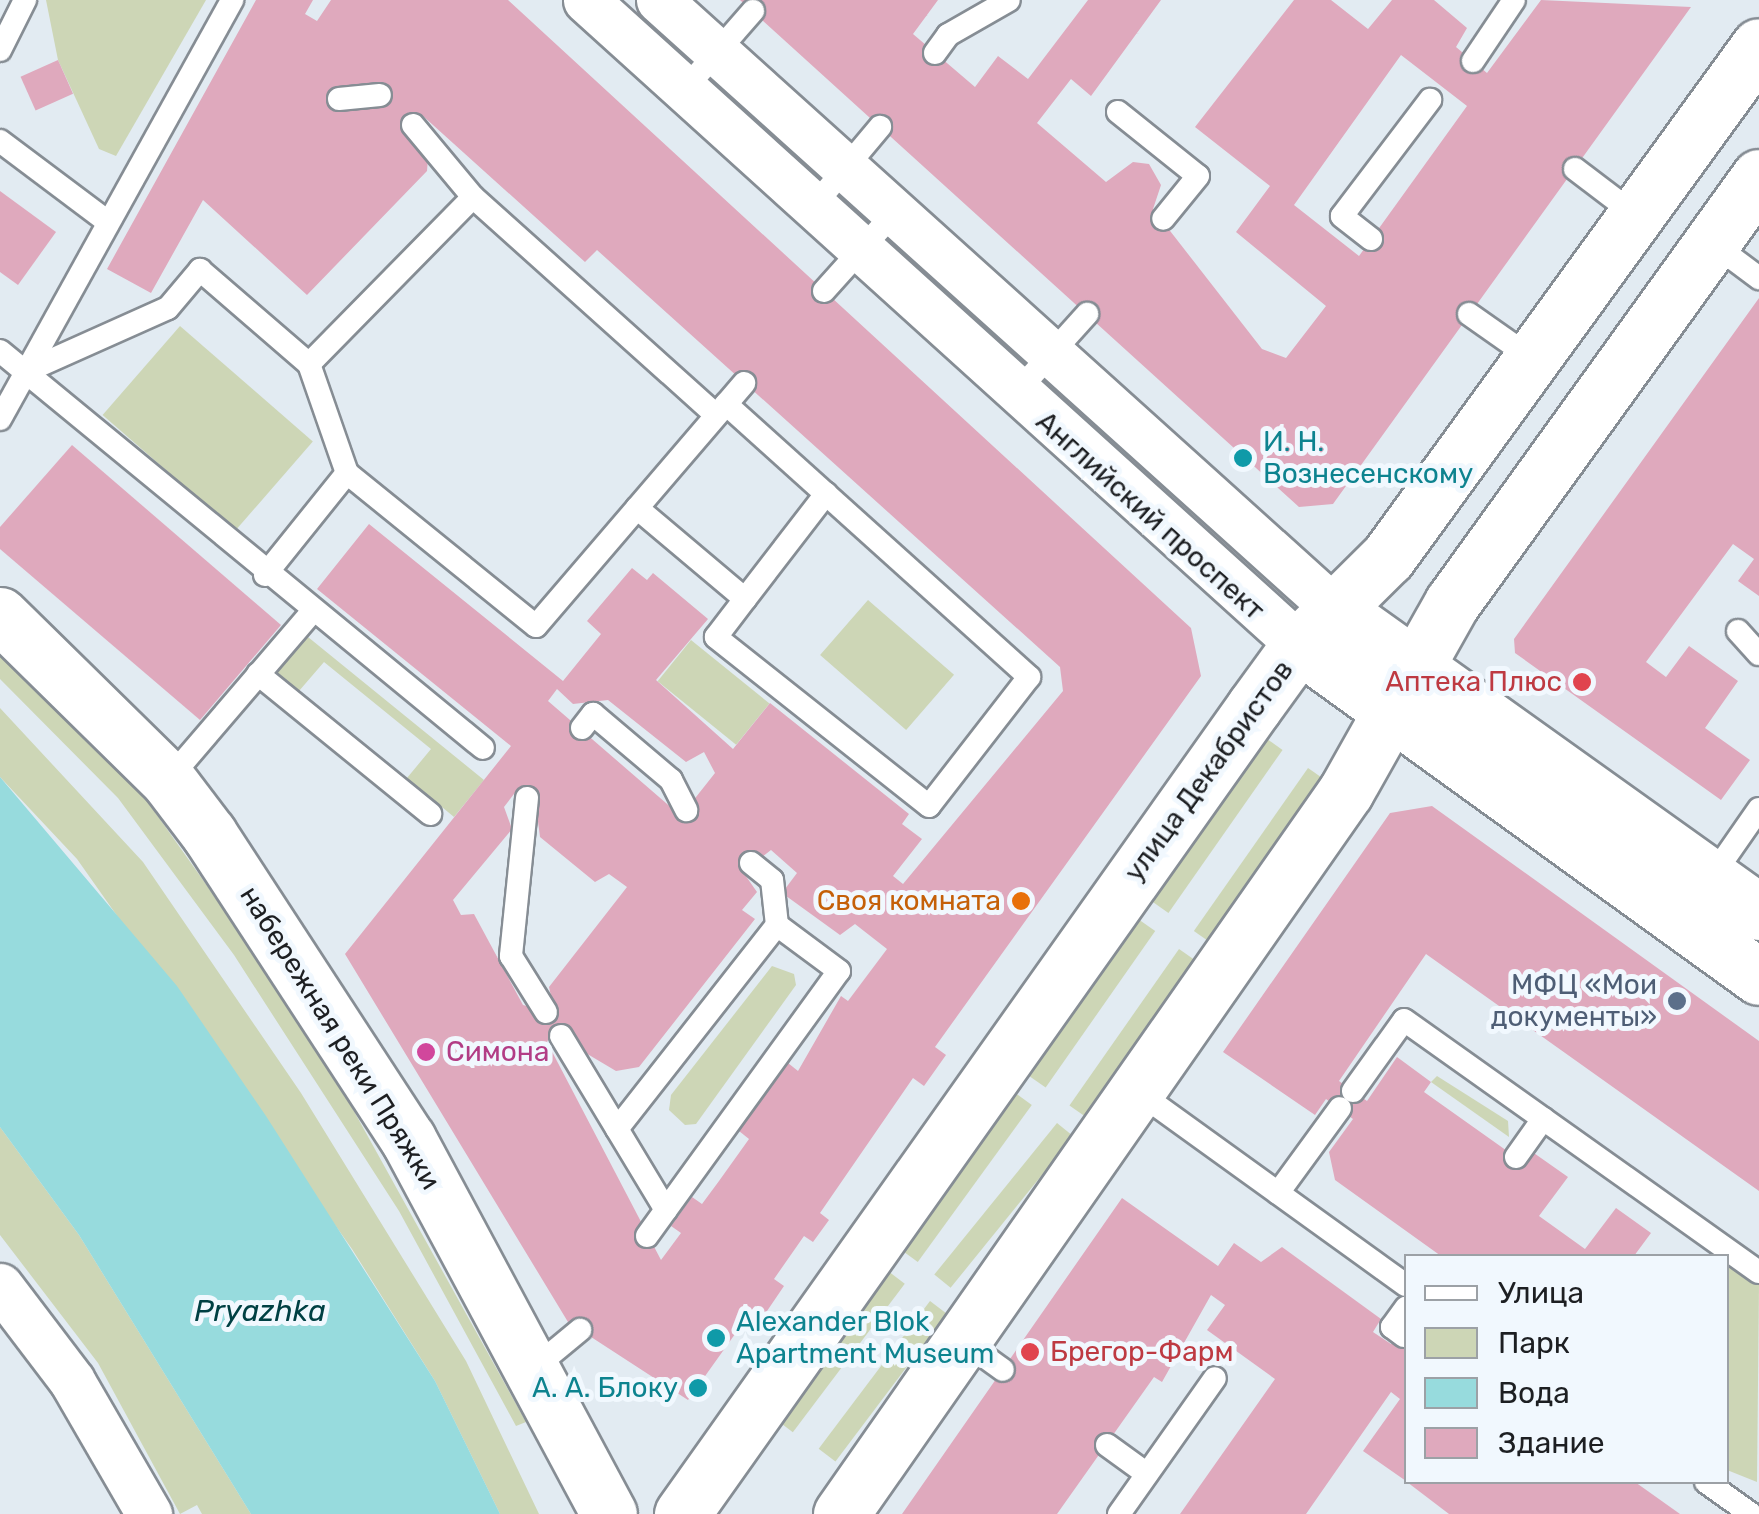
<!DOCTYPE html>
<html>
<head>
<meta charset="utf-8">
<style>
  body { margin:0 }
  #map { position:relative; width:1759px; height:1514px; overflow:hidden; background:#e2ebf2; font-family:Rubik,sans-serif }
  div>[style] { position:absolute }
  .green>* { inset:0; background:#cdd6b6; transform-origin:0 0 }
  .water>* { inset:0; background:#97dbdd }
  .building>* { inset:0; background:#dfa9bd; transform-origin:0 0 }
  .roads { filter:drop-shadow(2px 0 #868d94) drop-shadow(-2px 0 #868d94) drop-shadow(0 2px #868d94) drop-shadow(0 -2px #868d94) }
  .lane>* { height:22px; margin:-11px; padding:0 11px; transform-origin:11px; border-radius:11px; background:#fff }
  .street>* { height:45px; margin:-22.5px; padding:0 22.5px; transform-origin:22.5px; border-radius:22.5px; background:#fff }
  .secondary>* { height:55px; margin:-27.5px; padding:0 27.5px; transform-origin:27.5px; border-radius:27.5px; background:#fff }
  .dots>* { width:28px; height:28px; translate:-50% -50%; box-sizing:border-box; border:5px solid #f1f8fe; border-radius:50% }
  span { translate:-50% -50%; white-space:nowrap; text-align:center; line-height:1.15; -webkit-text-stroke:10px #f1f8fe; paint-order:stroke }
  .culture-label { font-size:28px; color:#0d838f }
  .left { translate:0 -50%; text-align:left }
  .right { translate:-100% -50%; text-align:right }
  .street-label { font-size:28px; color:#1d1f22 }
  .health-label { font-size:28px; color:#be3a42 }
  .food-label { font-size:28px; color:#c56008 }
  .service-label { font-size:28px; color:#4e5e75 }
  .hotel-label { font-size:28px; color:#b23c85 }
  .water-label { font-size:30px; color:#004043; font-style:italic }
  .legend { position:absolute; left:1404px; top:1254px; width:325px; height:230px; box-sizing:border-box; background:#f1f8fe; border:2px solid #9ca1a6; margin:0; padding:12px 18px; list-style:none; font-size:30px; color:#1d1f22 }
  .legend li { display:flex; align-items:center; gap:20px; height:50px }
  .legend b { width:50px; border:2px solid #9ca1a6 }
</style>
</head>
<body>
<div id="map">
  <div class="green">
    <div style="clip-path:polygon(46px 0,206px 0,116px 156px,99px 149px,58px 60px)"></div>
    <div style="left:180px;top:326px;width:176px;height:118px;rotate:41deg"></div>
    <div style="left:868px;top:600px;width:114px;height:73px;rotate:41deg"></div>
    <div style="clip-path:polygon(308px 637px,484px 780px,454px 817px,407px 778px,431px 749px,324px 662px,299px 691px,276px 673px)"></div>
    <div style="left:691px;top:640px;width:101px;height:53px;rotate:39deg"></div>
    <div style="clip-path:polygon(0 650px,145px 798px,309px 1030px,526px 1422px,516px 1426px,399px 1211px,234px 955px,118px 798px,0 679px)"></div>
    <div style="clip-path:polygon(0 708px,143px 862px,301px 1093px,466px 1361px,539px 1514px,500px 1514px,435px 1381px,352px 1249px,77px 859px,0 777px)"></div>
    <div style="left:1267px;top:739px;width:19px;height:199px;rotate:35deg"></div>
    <div style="left:1308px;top:768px;width:21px;height:199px;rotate:35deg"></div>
    <div style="left:1138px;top:919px;width:21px;height:191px;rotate:35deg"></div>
    <div style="left:1179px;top:949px;width:21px;height:191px;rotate:35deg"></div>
    <div style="clip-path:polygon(772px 966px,794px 974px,796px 985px,696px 1124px,685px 1125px,669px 1110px,671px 1095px)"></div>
    <div style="clip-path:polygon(1437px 1076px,1508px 1121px,1509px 1137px,1431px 1082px)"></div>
    <div style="left:1014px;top:1092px;width:22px;height:194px;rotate:36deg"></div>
    <div style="left:1057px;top:1123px;width:21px;height:195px;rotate:39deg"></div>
    <div style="clip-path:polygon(0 1127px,79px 1235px,251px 1514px,202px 1514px,197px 1505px,180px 1514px,98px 1363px,0 1235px)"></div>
    <div style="clip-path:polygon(1727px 1265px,1759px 1284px,1757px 1482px,1727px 1470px)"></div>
    <div style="left:888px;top:1271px;width:21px;height:186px;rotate:37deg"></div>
    <div style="left:930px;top:1301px;width:21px;height:185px;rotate:37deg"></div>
  </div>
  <div class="water">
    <div style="clip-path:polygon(0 777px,177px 986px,266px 1116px,435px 1381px,500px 1514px,251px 1514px,79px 1235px,0 1127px)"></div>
  </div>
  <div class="building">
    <div style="clip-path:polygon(evenodd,256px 0,313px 0,305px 14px,317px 21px,331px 0,508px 0,1191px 628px,1201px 676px,935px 1047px,946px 1055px,924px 1086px,913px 1078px,820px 1213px,829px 1220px,813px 1242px,804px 1236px,774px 1279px,784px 1286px,765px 1314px,755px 1306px,688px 1400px,568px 1322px,345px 954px,511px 746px,317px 589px,369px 524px,563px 681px,601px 634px,587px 621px,632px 568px,647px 580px,653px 573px,708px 619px,656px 680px,733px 749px,770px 703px,909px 814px,902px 824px,922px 839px,893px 876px,903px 884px,1063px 691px,1060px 667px,597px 250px,585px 262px,423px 116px,404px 134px,428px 158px,427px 171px,307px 295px,203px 200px,151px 293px,107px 269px,256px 0,557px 689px,573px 704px,608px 700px,686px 762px,704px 752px,715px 773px,681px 816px,548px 701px,557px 689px,256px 0,517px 790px,536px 806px,540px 837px,595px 882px,609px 874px,627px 887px,549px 987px,555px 1014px,523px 1005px,474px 914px,461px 915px,453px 900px,512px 829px,504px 807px,517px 790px,256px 0,771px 850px,797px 873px,782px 893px,840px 935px,855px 924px,887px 949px,848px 1001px,841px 996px,798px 1071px,788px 1063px,739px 1131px,749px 1139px,719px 1181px,702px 1204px,692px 1197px,671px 1226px,681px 1233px,661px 1260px,547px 1042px,552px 1033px,616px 1071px,639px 1067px,755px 919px,742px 910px,757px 892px,743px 872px,771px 850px)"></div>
    <div style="clip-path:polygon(evenodd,740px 0,938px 0,913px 34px,975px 87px,998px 56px,1028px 79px,1088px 0,1161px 0,1091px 96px,1071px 79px,1037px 123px,1106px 182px,1133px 162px,1149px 164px,1161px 185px,1153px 209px,1262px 349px,1286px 358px,1326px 306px,1236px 232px,1270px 186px,1195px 127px,1294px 0,1331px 0,1368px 29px,1392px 0,1434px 0,1467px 28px,1456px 47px,1487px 73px,1541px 0,1691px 7px,1333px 504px,1299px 507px,740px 0,1401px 55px,1467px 106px,1359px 256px,1294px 205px,1401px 55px)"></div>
    <div style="left:58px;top:60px;width:37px;height:41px;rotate:66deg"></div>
    <div style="clip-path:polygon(0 191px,56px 232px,18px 285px,0 272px)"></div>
    <div style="clip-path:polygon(1759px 298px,1759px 596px,1738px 581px,1754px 559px,1733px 544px,1646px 662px,1666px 677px,1689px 646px,1738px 681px,1705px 728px,1750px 760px,1721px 800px,1515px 653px,1514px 639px)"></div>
    <div style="clip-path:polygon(72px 445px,281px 625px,200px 720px,0 549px,0 527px)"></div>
    <div style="clip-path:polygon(1432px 806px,1759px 1041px,1759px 1191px,1426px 954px,1339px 1081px,1367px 1101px,1397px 1057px,1431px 1082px,1424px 1092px,1524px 1163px,1531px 1151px,1568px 1177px,1539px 1216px,1585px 1249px,1616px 1208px,1651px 1233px,1634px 1256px,1441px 1256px,1335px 1180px,1329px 1152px,1353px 1119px,1326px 1099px,1315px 1115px,1223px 1052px,1390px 813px)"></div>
    <div style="clip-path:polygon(1122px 1198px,1218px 1266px,1234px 1243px,1261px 1262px,1282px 1247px,1381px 1319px,1373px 1332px,1391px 1344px,1406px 1332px,1406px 1481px,1363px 1451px,1400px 1399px,1391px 1392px,1306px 1514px,1180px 1514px,1275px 1379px,1207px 1330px,1225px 1305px,1211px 1295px,1162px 1382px,1154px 1377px,1057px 1514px,902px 1514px)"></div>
    <div style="clip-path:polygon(1407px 1482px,1635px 1482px,1680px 1514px,1449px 1514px)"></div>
  </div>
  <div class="roads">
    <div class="lane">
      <div style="left:0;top:50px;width:56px;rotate:-63.4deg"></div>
      <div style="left:935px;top:53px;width:22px;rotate:-54deg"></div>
      <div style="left:948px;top:35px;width:70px;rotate:-29.8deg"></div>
      <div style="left:1473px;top:61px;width:73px;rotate:-56.1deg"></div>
      <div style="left:684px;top:90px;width:105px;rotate:-48.9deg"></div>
      <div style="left:339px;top:99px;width:41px;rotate:-5.6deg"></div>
      <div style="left:1118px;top:112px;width:102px;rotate:38.7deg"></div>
      <div style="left:1198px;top:176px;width:55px;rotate:129.1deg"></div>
      <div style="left:413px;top:125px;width:94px;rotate:50.2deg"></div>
      <div style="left:0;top:141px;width:135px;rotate:36.9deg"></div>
      <div style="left:1575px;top:169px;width:78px;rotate:37.2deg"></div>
      <div style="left:812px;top:208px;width:106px;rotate:-50deg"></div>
      <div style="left:1371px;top:239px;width:37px;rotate:-142deg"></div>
      <div style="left:1342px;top:216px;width:146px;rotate:-52.8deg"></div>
      <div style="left:1712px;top:243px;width:59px;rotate:36.7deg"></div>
      <div style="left:824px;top:291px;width:103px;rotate:-48.1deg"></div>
      <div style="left:1469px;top:314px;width:78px;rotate:35.1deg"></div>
      <div style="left:0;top:351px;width:625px;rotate:39.42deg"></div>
      <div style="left:27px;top:371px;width:154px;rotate:-24.1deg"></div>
      <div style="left:168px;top:308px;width:50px;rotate:-49.9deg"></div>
      <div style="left:200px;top:270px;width:144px;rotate:40.8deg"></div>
      <div style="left:309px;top:364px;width:234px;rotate:-45.5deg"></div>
      <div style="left:473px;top:197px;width:326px;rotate:41.9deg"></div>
      <div style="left:1015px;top:394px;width:108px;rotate:-48deg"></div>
      <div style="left:726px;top:404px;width:408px;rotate:42deg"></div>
      <div style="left:1029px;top:677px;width:163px;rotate:127.8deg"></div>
      <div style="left:929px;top:806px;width:272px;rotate:-141.6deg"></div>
      <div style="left:716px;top:637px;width:48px;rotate:-52.7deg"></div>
      <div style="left:0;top:419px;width:479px;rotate:-61deg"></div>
      <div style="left:347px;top:473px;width:243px;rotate:39deg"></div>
      <div style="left:536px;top:626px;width:320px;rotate:-49.4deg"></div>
      <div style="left:637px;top:508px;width:141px;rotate:40.1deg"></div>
      <div style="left:745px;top:599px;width:133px;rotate:-52.4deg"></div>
      <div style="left:265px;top:575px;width:131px;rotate:-51.2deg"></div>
      <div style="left:347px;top:473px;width:115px;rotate:-109.2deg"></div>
      <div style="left:1738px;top:631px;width:31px;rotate:48deg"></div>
      <div style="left:258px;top:674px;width:222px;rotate:39.1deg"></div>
      <div style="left:582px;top:728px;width:18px;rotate:-52deg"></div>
      <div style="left:593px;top:714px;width:102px;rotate:40.2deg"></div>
      <div style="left:671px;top:780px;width:34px;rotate:63deg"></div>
      <div style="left:168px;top:780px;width:221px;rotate:-49.4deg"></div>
      <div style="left:527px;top:798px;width:159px;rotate:95.8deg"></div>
      <div style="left:511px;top:956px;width:66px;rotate:58deg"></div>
      <div style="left:1711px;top:878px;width:84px;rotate:-55.2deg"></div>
      <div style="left:561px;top:1036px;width:203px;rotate:58.9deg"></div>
      <div style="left:1353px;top:1091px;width:87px;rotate:-54.3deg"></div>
      <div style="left:1404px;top:1020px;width:435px;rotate:35.4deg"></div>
      <div style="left:1138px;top:1092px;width:330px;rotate:35.8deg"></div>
      <div style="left:617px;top:1129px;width:259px;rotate:-51.9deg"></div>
      <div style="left:1516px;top:1157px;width:47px;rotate:-54.6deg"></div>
      <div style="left:1278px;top:1193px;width:105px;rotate:-53.9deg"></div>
      <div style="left:647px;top:1236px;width:327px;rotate:-54.1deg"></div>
      <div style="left:839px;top:971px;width:77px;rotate:-143.4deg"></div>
      <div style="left:777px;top:925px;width:45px;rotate:-96.3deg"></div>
      <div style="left:772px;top:880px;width:27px;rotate:-141deg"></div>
      <div style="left:1404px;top:1336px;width:15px;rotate:-143deg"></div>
      <div style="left:1392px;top:1327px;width:24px;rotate:-54deg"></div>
      <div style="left:963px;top:1341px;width:49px;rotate:35.9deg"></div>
      <div style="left:534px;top:1368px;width:60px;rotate:-39.6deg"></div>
      <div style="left:1107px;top:1445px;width:49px;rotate:35.9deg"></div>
      <div style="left:1706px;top:1482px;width:55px;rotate:35.4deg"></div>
      <div style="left:1119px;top:1514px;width:166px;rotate:-54.8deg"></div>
    </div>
    <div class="street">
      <div style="left:586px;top:0;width:961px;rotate:42.13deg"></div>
      <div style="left:659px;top:0;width:910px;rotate:42.02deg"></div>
      <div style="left:0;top:1286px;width:119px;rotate:52.8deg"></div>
      <div style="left:72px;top:1381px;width:154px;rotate:59.9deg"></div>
    </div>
    <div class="secondary">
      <div style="left:1335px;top:609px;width:521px;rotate:35.55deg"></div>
      <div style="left:0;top:615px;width:235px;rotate:44.5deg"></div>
      <div style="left:168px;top:780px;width:68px;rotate:52.8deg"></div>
      <div style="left:209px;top:834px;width:364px;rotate:56.9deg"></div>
      <div style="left:408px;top:1139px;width:425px;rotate:61.8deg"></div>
      <div style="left:1299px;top:645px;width:567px;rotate:35.82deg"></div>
      <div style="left:682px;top:1514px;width:989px;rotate:-54.67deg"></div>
      <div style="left:1254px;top:707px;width:77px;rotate:-54deg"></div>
      <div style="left:1299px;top:645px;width:125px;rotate:-44.7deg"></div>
      <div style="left:1388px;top:557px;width:631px;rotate:-54.02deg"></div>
      <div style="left:841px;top:1514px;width:882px;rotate:-55.07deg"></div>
      <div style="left:1346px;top:791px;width:216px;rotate:-60.6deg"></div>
      <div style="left:1452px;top:603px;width:525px;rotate:-54.22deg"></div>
    </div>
  </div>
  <div class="dots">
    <div style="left:1243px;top:458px;background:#0f9aa8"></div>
    <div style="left:1582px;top:682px;background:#e0444e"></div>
    <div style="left:1021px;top:901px;background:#e8710a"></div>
    <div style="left:1677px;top:1001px;background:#5c6f8a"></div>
    <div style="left:426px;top:1052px;background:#d1479c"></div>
    <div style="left:716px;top:1338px;background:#0f9aa8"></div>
    <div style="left:1030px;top:1352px;background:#e0444e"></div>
    <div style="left:698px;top:1388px;background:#0f9aa8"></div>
  </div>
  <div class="culture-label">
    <span class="left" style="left:1263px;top:458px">И. Н.<br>Вознесенскому</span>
    <span class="left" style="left:736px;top:1338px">Alexander Blok<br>Apartment Museum</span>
    <span class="right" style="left:678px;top:1388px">А. А. Блоку</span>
  </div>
  <div class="street-label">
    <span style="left:1150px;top:516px;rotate:42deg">Английский проспект</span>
    <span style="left:1209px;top:771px;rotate:-54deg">улица Декабристов</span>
    <span style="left:340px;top:1038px;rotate:58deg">набережная реки Пряжки</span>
  </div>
  <div class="health-label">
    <span class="right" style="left:1562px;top:682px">Аптека Плюс</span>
    <span class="left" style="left:1050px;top:1352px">Брегор-Фарм</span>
  </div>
  <div class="food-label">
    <span class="right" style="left:1001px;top:901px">Своя комната</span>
  </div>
  <div class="service-label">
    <span class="right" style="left:1657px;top:1001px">МФЦ «Мои<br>документы»</span>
  </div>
  <div class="hotel-label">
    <span class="left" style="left:446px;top:1052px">Симона</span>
  </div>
  <div class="water-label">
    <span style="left:260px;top:1311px">Pryazhka</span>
  </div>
  <ul class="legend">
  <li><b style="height:12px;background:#fff"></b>Улица</li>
  <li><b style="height:28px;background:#cdd6b6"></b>Парк</li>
  <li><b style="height:28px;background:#97dbdd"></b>Вода</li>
  <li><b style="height:28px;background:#dfa9bd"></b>Здание</li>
  </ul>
</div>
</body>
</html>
